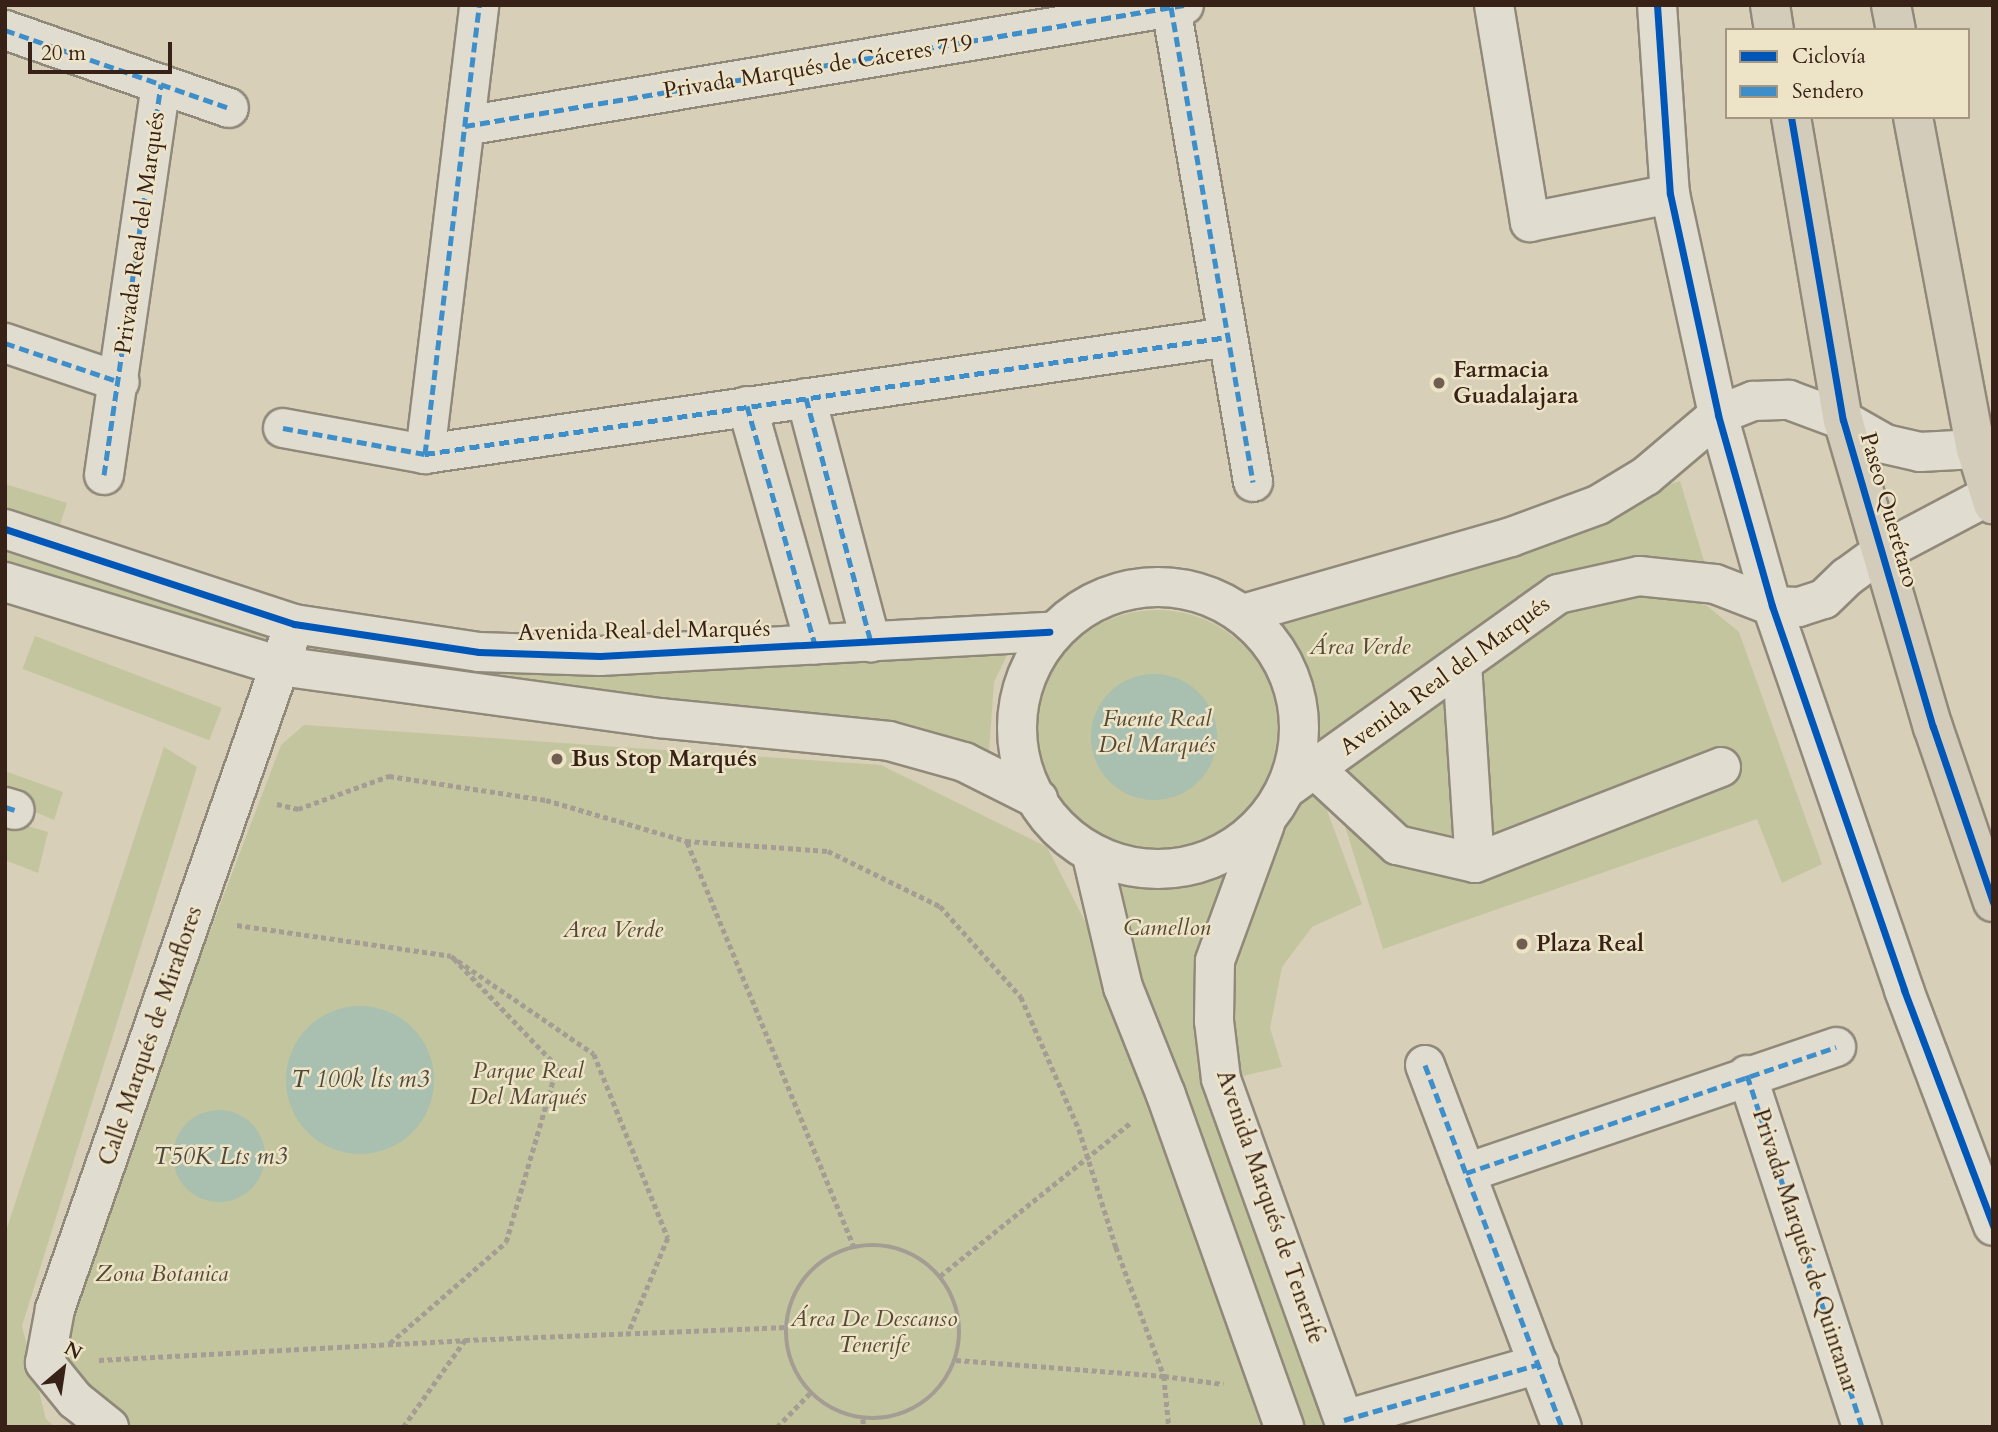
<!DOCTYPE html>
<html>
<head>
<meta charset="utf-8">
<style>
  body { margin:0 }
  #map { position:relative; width:1998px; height:1432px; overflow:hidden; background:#d7cfb7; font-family:Cardo,serif }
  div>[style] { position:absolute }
  .green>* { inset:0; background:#c3c59e; transform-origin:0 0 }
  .round { border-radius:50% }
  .water>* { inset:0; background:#a9bfaf }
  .path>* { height:4.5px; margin-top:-2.25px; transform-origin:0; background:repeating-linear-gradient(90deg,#a39d93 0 5px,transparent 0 8.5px) }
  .path>.ring { margin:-2.25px; padding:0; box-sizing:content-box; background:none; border:4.5px solid #a39d93; border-radius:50% }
  .roads { filter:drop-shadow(2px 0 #90897a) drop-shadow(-2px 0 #90897a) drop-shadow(0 2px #90897a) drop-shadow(0 -2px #90897a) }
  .minor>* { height:38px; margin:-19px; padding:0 19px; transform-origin:19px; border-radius:19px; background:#e0dcd0 }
  .minor>.ring { margin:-19px; padding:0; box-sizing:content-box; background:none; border:38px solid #e0dcd0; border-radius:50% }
  .major>* { height:38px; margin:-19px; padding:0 19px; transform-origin:19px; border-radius:19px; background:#d4ccbb }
  .quiet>* { height:5px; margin-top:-2.5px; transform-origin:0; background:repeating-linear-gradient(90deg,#3e8ec9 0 10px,transparent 0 15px) }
  .cycleway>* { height:7px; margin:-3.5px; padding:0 3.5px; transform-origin:3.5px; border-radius:3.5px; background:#0057b8 }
  .dots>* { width:19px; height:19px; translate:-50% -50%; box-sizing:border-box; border:4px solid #ede4c8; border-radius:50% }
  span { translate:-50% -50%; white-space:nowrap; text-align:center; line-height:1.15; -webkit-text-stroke:5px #ede4c8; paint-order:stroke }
  .street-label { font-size:23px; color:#382218 }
  .poi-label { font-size:23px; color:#382218; font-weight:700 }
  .left { translate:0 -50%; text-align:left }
  .park-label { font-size:23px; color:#564934; font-style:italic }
  .water-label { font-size:24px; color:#4f483d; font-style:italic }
  .frame { position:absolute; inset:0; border:7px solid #382218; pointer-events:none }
  .legend { position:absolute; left:1725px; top:28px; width:245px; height:91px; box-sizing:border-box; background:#ede4c8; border:2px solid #a59682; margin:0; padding:9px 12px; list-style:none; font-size:21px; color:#382218 }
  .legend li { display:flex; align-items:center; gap:14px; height:35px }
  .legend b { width:35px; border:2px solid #a59682 }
  .north { position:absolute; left:28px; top:1334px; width:70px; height:70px; -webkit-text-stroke:5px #ede4c8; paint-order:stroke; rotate:29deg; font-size:19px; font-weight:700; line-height:28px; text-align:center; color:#382218 }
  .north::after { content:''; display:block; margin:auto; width:24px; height:32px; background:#382218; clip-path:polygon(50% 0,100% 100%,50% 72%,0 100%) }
  .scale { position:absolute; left:28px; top:42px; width:144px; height:32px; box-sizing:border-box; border:4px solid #382218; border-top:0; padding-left:9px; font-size:21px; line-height:24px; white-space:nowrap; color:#382218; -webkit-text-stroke:5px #ede4c8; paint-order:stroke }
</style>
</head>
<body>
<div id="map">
  <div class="green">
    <div style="clip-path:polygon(1680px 481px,1707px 571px,1643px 566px,1315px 746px,1309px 675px,1266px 614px)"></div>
    <div style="clip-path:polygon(5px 484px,67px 503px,56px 537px,5px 518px)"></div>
    <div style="clip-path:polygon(5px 535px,273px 626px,265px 656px,5px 576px)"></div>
    <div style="clip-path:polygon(1640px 591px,1706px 605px,1739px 632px,1822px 864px,1782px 883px,1757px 819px,1383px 949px,1327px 768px,1559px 596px)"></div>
    <div class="round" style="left:1034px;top:610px;width:246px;height:246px"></div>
    <div style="clip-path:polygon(305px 632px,1009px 651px,994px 682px,989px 751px,887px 725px,299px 662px)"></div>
    <div style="left:35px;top:636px;width:200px;height:35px;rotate:21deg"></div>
    <div style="clip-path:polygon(304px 725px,881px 765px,1047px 847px,1119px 988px,1277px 1427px,128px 1427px,47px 1359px,281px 745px)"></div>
    <div style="clip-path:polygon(164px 747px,197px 767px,22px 1326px,46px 1419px,55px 1427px,5px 1427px,5px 1234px)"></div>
    <div style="clip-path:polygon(5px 771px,63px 792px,54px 820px,5px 799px)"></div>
    <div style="clip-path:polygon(1314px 776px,1362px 904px,1312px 927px,1282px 967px,1270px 1028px,1282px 1067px,1225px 1080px,1217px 1022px,1269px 825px,1293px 787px)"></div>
    <div style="clip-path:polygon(5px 819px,48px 832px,38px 873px,5px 860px)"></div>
    <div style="clip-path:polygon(1251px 838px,1213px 1076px,1337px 1427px,1288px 1427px,1103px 866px,1148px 881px,1216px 865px)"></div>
  </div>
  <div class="water">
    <div class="round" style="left:1091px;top:674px;width:126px;height:126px"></div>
    <div class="round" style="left:286px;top:1006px;width:148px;height:148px"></div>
    <div class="round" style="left:173px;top:1110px;width:92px;height:92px"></div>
  </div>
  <div class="path">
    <div style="left:277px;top:804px;width:22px;rotate:13deg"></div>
    <div style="left:298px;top:809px;width:97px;rotate:-19.9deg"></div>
    <div style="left:389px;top:776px;width:159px;rotate:8.7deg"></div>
    <div style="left:546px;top:800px;width:146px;rotate:16.3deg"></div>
    <div style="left:237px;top:925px;width:216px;rotate:8.2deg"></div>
    <div class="ring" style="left:786px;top:1245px;width:169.5px;height:169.5px"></div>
    <div style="left:854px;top:1248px;width:440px;rotate:-112.4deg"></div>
    <div style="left:686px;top:841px;width:142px;rotate:4deg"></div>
    <div style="left:828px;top:851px;width:125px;rotate:26.2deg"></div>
    <div style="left:940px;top:906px;width:122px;rotate:48.3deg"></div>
    <div style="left:1021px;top:997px;width:144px;rotate:66.3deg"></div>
    <div style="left:1079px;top:1129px;width:124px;rotate:72.6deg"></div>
    <div style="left:1116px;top:1247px;width:138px;rotate:69.6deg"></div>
    <div style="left:1164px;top:1376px;width:51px;rotate:84.4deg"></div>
    <div style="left:940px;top:1276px;width:244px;rotate:-38.8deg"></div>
    <div style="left:390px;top:1343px;width:154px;rotate:-41deg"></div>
    <div style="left:506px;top:1242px;width:182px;rotate:-73.8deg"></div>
    <div style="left:557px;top:1067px;width:153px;rotate:-133.7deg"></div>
    <div style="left:451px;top:956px;width:173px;rotate:34.4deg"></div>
    <div style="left:594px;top:1054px;width:198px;rotate:68.1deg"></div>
    <div style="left:668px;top:1238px;width:104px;rotate:112.6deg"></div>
    <div style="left:99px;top:1360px;width:367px;rotate:-3.1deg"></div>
    <div style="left:956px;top:1360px;width:209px;rotate:4.4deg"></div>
    <div style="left:1164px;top:1376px;width:60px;rotate:7.7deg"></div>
    <div style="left:863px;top:1419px;width:8px;rotate:83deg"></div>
    <div style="left:403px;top:1427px;width:107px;rotate:-54.5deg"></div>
    <div style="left:465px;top:1340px;width:322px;rotate:-2.3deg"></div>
    <div style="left:777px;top:1427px;width:47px;rotate:-45.9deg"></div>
  </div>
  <div class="roads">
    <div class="minor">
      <div style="left:1494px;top:5px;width:220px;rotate:80.6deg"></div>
      <div style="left:1530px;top:222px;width:143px;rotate:-11.3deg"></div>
      <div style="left:1657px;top:5px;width:189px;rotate:86.1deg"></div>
      <div style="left:1670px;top:194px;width:226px;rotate:77.7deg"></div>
      <div style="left:1718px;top:415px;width:198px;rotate:74.2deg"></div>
      <div style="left:1772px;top:606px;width:406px;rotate:71deg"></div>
      <div style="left:1904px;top:990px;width:252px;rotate:69.3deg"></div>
      <div style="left:1171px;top:7px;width:482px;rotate:80.2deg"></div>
      <div style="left:5px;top:30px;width:237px;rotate:19.2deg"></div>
      <div style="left:465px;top:126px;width:729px;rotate:-9.55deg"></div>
      <div style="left:5px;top:343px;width:121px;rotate:18.7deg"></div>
      <div style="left:806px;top:398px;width:253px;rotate:75.1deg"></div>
      <div style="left:747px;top:406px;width:248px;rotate:74.1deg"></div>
      <div style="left:283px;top:428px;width:144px;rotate:10.4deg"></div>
      <div style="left:425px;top:454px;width:811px;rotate:-8.29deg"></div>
      <div style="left:425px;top:454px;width:452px;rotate:-83.1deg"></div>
      <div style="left:104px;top:475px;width:395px;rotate:-81.7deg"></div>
      <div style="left:5px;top:529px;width:304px;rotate:18.2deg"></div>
      <div style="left:294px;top:624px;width:187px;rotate:8.6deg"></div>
      <div style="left:479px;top:652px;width:121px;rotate:1.9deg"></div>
      <div style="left:600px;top:656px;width:450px;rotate:-3.1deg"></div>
      <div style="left:5px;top:582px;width:288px;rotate:17deg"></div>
      <div style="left:280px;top:666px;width:383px;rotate:7.8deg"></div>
      <div style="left:659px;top:718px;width:231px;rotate:5.7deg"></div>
      <div style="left:889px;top:741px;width:78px;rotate:15.6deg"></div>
      <div style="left:964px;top:762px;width:83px;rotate:26.6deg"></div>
      <div class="ring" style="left:1017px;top:587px;width:244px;height:244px"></div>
      <div style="left:1243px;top:614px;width:279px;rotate:-16deg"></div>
      <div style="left:1511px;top:537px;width:93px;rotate:-20.2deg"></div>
      <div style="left:1598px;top:505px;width:56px;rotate:-31.1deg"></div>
      <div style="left:1646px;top:476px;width:94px;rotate:-40.3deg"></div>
      <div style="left:1718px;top:415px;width:38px;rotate:-22deg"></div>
      <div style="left:1753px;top:401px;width:36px;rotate:-2deg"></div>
      <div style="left:1789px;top:400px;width:58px;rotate:20.3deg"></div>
      <div style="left:1843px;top:420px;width:48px;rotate:29.7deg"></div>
      <div style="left:1885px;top:444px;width:36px;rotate:13deg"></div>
      <div style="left:1920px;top:452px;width:56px;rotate:-3.1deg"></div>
      <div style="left:1462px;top:664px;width:199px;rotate:86.3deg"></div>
      <div style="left:1315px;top:769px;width:112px;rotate:42.8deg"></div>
      <div style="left:1397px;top:845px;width:80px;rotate:13deg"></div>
      <div style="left:1475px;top:863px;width:264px;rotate:-21.3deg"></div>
      <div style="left:1290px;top:786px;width:330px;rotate:-35.6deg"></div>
      <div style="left:1558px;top:594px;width:83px;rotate:-12.5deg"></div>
      <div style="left:1639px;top:576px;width:76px;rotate:6deg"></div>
      <div style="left:1715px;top:584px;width:61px;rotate:21.1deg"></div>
      <div style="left:1772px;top:606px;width:27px;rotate:2deg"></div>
      <div style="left:1799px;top:607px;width:26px;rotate:-18deg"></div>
      <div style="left:1824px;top:599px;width:32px;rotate:-44deg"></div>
      <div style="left:1847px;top:577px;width:41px;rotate:-36deg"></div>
      <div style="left:1880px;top:553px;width:124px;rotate:-27.8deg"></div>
      <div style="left:5px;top:807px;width:10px;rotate:17deg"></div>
      <div style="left:1265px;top:824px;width:146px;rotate:110.1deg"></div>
      <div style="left:1215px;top:961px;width:60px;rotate:91deg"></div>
      <div style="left:1214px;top:1021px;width:58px;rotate:83.1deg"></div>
      <div style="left:1221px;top:1079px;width:370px;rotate:70.2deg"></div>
      <div style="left:1092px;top:856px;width:135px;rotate:76.7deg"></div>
      <div style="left:1123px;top:987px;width:116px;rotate:68.3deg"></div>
      <div style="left:1166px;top:1095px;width:352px;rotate:70.4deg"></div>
      <div style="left:1425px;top:1065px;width:387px;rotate:69.3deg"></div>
      <div style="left:1747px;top:1075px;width:370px;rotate:71.9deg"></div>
      <div style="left:1466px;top:1173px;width:391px;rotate:-18.8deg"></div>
      <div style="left:1344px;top:1420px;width:203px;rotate:-16deg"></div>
      <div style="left:109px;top:1427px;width:43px;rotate:-141.5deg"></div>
      <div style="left:75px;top:1400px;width:48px;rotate:-129deg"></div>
      <div style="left:45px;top:1363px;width:55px;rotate:-79.5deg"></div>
      <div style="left:55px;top:1309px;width:707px;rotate:-70.74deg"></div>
    </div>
    <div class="major">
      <div style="left:1770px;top:5px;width:25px;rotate:81deg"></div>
      <div style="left:1891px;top:5px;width:25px;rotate:79deg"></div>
      <div style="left:1791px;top:117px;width:307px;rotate:80.3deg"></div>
      <div style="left:1843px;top:420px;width:320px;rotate:73.7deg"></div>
      <div style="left:1933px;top:727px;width:185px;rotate:71.1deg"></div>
      <div style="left:1913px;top:117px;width:338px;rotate:79.3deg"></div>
      <div style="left:1976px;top:449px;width:58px;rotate:72.8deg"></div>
    </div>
  </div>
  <div class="quiet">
    <div style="left:1171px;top:7px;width:482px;rotate:80.2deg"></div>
    <div style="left:5px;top:30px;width:237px;rotate:19.2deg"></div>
    <div style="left:465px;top:126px;width:729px;rotate:-9.55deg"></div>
    <div style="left:5px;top:343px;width:121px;rotate:18.7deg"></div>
    <div style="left:806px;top:398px;width:253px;rotate:75.1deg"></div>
    <div style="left:747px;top:406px;width:248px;rotate:74.1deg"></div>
    <div style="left:283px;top:428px;width:144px;rotate:10.4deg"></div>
    <div style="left:425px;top:454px;width:811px;rotate:-8.29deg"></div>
    <div style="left:425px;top:454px;width:452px;rotate:-83.1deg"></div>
    <div style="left:104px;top:475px;width:395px;rotate:-81.7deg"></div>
    <div style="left:5px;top:807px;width:10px;rotate:17deg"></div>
    <div style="left:1425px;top:1065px;width:387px;rotate:69.3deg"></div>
    <div style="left:1747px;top:1075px;width:370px;rotate:71.9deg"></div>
    <div style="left:1466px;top:1173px;width:391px;rotate:-18.8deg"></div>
    <div style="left:1344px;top:1420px;width:203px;rotate:-16deg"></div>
  </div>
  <div class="cycleway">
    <div style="left:1657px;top:5px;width:189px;rotate:86.1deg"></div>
    <div style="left:1670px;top:194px;width:226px;rotate:77.7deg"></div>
    <div style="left:1718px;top:415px;width:198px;rotate:74.2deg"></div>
    <div style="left:1772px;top:606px;width:406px;rotate:71deg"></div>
    <div style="left:1904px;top:990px;width:252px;rotate:69.3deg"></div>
    <div style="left:1791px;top:117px;width:307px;rotate:80.3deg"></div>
    <div style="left:1843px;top:420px;width:320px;rotate:73.7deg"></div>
    <div style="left:1933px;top:727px;width:185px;rotate:71.1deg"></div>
    <div style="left:5px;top:529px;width:304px;rotate:18.2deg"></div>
    <div style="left:294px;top:624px;width:187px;rotate:8.6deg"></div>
    <div style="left:479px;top:652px;width:121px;rotate:1.9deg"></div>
    <div style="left:600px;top:656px;width:450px;rotate:-3.1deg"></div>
  </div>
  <div class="dots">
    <div style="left:1439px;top:383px;background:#705f50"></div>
    <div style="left:557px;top:759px;background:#705f50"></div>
    <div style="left:1522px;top:944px;background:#705f50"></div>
  </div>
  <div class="street-label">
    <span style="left:818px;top:67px;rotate:-9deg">Privada Marqués de Cáceres 719</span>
    <span style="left:140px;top:233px;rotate:-82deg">Privada Real del Marqués</span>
    <span style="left:1889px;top:510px;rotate:74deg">Paseo Querétaro</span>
    <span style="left:644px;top:631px;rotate:-1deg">Avenida Real del Marqués</span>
    <span style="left:1445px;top:676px;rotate:-36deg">Avenida Real del Marqués</span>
    <span style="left:151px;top:1036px;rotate:-71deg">Calle Marqués de Miraflores</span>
    <span style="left:1270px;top:1207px;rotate:71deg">Avenida Marqués de Tenerife</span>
    <span style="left:1805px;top:1251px;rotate:72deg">Privada Marqués de Quintanar</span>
  </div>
  <div class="poi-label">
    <span class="left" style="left:1453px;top:383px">Farmacia<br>Guadalajara</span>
    <span class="left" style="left:571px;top:759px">Bus Stop Marqués</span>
    <span class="left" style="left:1536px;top:944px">Plaza Real</span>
  </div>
  <div class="park-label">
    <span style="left:1360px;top:647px">Área Verde</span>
    <span style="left:1157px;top:732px">Fuente Real<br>Del Marqués</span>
    <span style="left:1167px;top:928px">Camellon</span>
    <span style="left:613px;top:930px">Area Verde</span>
    <span style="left:528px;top:1084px">Parque Real<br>Del Marqués</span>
    <span style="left:162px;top:1274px">Zona Botanica</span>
    <span style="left:874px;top:1332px">Área De Descanso<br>Tenerife</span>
  </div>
  <div class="water-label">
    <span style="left:360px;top:1080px">T 100k lts m3</span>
    <span style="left:220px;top:1157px">T50K Lts m3</span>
  </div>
  <div class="frame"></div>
  <ul class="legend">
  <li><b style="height:9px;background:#0057b8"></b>Ciclovía</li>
  <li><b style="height:9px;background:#3e8ec9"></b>Sendero</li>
  </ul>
  <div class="north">N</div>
  <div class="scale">20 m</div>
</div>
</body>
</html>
